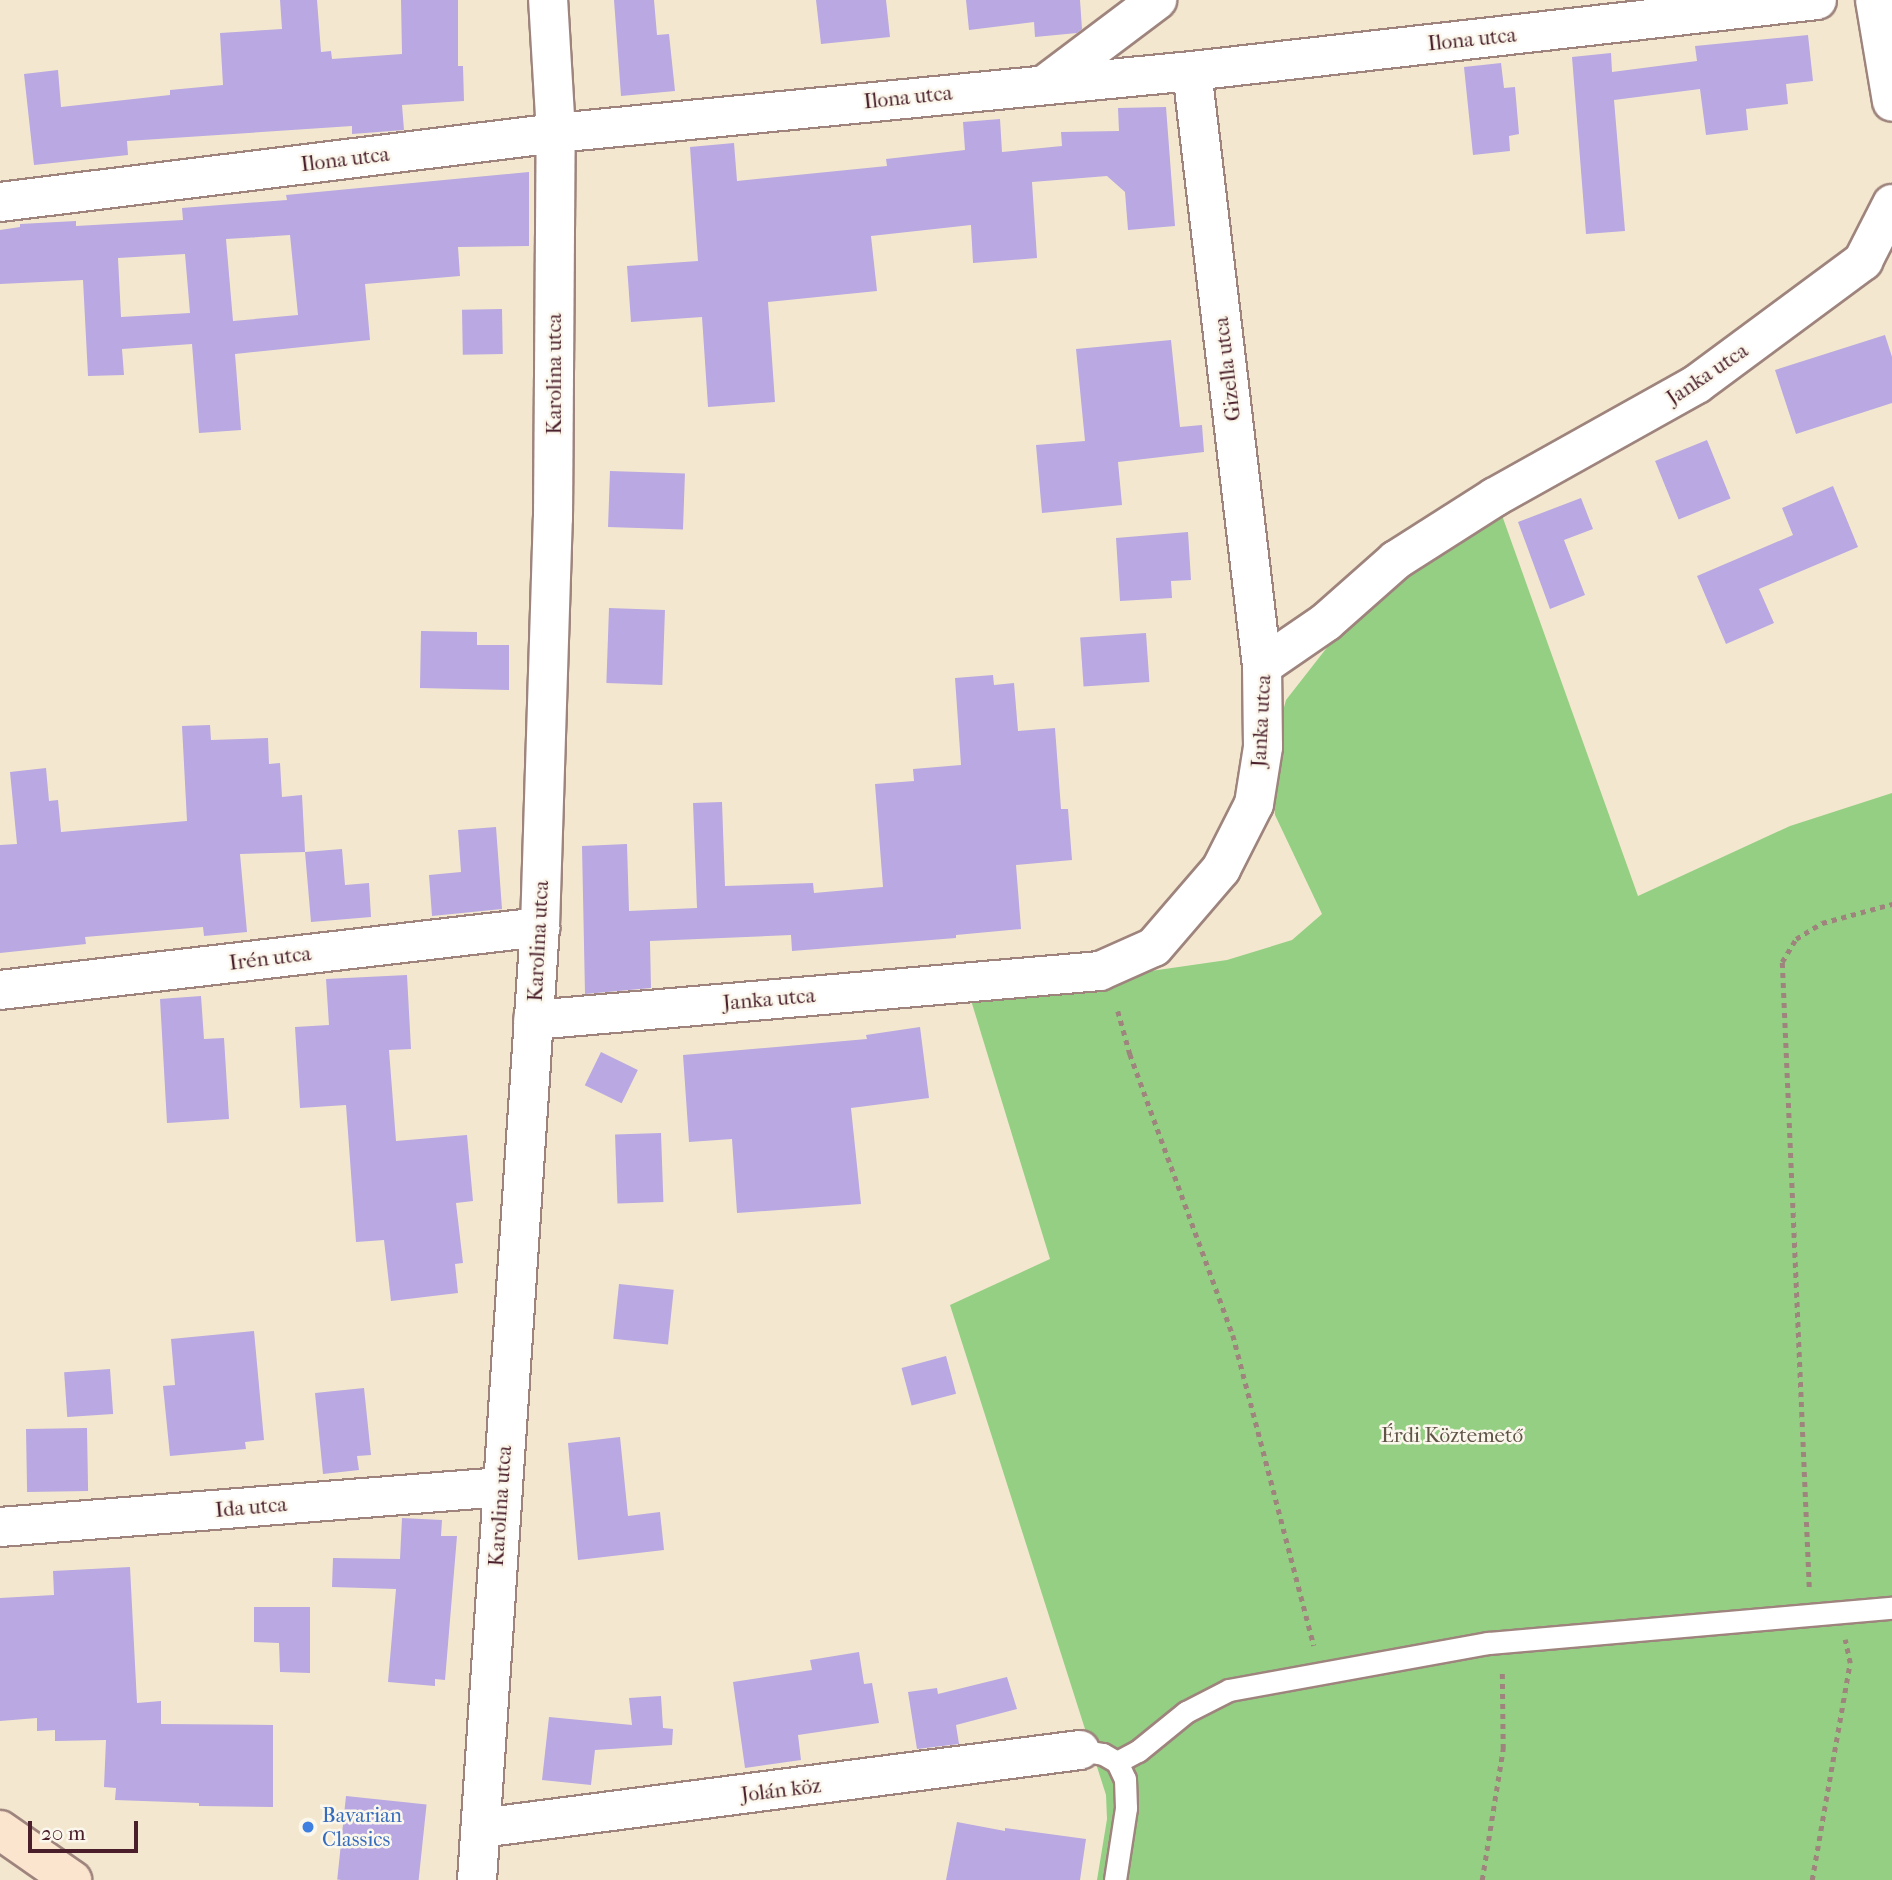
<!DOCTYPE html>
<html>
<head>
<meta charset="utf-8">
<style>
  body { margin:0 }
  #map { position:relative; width:1892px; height:1880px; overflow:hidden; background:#f3e8cf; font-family:"IM FELL French Canon",serif }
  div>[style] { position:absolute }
  .green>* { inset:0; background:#94cf84 }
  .building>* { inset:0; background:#b9a8e1; transform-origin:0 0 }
  .path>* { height:4.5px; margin-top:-2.25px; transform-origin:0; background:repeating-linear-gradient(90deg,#9e847d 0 5px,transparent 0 10px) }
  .roads { filter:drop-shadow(2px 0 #9e847d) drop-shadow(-2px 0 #9e847d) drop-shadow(0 2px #9e847d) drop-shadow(0 -2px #9e847d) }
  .lane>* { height:21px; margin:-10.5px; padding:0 10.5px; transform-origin:10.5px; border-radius:10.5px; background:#fff }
  .street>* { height:38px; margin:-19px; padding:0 19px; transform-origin:19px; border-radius:19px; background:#fff }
  .secondary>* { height:38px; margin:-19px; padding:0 19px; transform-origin:19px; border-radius:19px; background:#fbe5cf }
  .dots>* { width:19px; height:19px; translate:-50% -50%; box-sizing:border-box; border:4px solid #fbf7ec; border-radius:50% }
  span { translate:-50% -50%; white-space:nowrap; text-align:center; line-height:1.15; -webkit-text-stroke:5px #fbf7ec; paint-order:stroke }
  .street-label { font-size:21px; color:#4a1f2b }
  .park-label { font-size:21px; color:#605446 }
  .shop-label { font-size:21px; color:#366cbe }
  .left { translate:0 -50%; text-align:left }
  .scale { position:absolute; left:28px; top:1821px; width:110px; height:32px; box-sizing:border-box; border:4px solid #4a1f2b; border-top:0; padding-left:9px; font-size:21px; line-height:24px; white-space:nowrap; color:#4a1f2b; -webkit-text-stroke:5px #fbf7ec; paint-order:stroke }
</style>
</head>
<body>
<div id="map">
  <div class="green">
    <div style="clip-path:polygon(1499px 507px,1638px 896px,1790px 826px,1892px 793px,1892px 1880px,1097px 1880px,1107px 1819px,1106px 1795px,950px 1305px,1050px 1259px,970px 997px,1227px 960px,1292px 940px,1322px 914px,1275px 815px,1270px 758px,1286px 700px,1336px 636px,1402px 569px)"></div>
  </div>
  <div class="building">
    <div style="clip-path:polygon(280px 0,317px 0,321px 52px,331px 51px,332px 59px,402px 54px,401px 0,458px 0,458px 66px,463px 66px,464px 101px,402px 105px,404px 130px,352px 134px,352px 126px,127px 141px,128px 155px,34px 165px,24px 74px,58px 70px,61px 107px,170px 95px,170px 90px,223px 85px,220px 33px,282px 29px)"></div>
    <div style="clip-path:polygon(614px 0,654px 0,657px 35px,669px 34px,675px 91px,621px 96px)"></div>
    <div style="clip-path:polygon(816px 0,886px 0,890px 37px,821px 44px)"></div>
    <div style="clip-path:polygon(966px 0,1080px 0,1082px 29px,1077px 33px,1035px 37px,1034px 22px,969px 30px)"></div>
    <div style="clip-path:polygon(1808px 35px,1813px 81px,1786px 84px,1788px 104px,1746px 109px,1748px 130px,1706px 135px,1700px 89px,1614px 100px,1625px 231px,1586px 234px,1572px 57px,1611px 53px,1612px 72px,1697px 61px,1695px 46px)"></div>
    <div style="clip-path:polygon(1501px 63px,1504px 88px,1515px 87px,1519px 134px,1509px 136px,1510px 151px,1473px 155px,1464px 67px)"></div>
    <div style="clip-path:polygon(1166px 107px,1175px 226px,1128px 230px,1125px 192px,1107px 176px,1032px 182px,1037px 258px,973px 263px,971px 225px,871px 236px,877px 291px,768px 302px,775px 402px,708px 407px,702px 317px,631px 322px,627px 266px,698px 261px,690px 147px,734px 143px,737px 181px,887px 166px,886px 159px,965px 150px,963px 122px,1000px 119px,1002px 152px,1062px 146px,1061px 132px,1119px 131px,1118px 108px)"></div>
    <div style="clip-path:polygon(evenodd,529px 172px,529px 246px,458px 247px,460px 276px,365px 284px,370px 340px,235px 354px,241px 430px,199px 433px,192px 344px,122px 349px,124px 375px,88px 376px,83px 280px,0 284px,0 230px,20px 227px,20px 224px,76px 221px,76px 226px,183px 220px,182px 208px,287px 200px,286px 195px,529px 172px,290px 235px,298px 315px,233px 321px,226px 239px,290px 235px,529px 172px,185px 254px,190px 313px,121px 317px,118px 258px,185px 254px)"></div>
    <div style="left:502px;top:309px;width:45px;height:40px;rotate:89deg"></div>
    <div style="clip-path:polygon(1885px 335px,1892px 357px,1892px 403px,1796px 434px,1775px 370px)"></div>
    <div style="clip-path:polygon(1171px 340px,1180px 427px,1202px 425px,1204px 452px,1118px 462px,1122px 505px,1042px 513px,1036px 445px,1085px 441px,1076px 349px)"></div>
    <div style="left:1707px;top:440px;width:63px;height:56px;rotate:68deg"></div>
    <div style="left:610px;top:471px;width:75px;height:56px;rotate:2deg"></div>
    <div style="clip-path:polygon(1833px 486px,1858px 547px,1759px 589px,1774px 623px,1726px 644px,1697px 576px,1793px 535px,1782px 508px)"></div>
    <div style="clip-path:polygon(1581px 498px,1593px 529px,1564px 540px,1585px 595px,1550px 609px,1518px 522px)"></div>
    <div style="clip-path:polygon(1188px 532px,1191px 580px,1171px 581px,1172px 598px,1120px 601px,1116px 538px)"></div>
    <div style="left:609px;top:608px;width:56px;height:75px;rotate:2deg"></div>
    <div style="clip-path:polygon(421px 631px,477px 632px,477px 645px,509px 645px,509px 690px,420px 688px)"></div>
    <div style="left:1146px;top:633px;width:49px;height:66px;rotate:86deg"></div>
    <div style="clip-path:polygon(993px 675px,994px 685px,1014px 683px,1018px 731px,1055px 728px,1061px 809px,1068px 809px,1072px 860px,1016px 865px,1021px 929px,956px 935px,956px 938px,792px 951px,791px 935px,650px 941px,651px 988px,585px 994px,582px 846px,627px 844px,629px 911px,697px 908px,693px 803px,722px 802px,725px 886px,813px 883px,814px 893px,883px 887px,875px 784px,914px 781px,913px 769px,961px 765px,955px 678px)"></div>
    <div style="clip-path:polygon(210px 725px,211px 740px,268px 738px,269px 764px,280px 763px,282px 797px,302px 795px,305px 852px,240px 854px,247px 932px,204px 936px,203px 927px,85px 937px,86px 944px,0 953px,0 845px,17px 844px,10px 772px,46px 768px,49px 801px,58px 800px,61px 832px,187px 821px,182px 726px)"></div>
    <div style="clip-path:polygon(496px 827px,502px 909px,432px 916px,429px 875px,461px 872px,458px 830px)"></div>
    <div style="clip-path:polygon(342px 849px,345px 885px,369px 883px,371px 917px,311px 922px,305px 852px)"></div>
    <div style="clip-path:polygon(407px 975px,411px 1049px,389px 1050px,396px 1141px,467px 1135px,473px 1201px,456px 1203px,463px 1263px,455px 1264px,458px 1293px,391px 1301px,384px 1240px,356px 1242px,346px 1105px,300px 1108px,295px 1027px,329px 1025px,326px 979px)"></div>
    <div style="clip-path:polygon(201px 996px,204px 1039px,224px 1038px,229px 1119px,167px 1123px,160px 999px)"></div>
    <div style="clip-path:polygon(920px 1027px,929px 1098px,851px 1108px,861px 1204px,737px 1213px,732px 1139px,689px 1142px,683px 1055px,867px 1039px,866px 1035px)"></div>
    <div style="left:601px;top:1052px;width:41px;height:37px;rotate:26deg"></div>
    <div style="left:661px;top:1133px;width:69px;height:46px;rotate:88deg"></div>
    <div style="left:619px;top:1284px;width:55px;height:55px;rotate:6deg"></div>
    <div style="clip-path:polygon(254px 1331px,264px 1440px,245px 1442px,246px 1449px,170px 1456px,163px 1386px,175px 1385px,171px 1339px)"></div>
    <div style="left:946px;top:1356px;width:39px;height:46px;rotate:75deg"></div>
    <div style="left:110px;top:1369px;width:45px;height:46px;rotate:86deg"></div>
    <div style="clip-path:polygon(364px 1388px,371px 1455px,357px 1456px,359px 1470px,323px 1474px,315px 1393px)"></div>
    <div style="left:87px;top:1428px;width:63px;height:61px;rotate:89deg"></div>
    <div style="clip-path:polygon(620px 1437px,628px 1516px,660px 1512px,664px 1550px,578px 1560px,568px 1443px)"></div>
    <div style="clip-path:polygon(402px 1518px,442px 1520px,441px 1536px,457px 1536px,445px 1680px,435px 1679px,435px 1686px,388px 1682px,396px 1589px,332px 1587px,333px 1558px,400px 1559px)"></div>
    <div style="clip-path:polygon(130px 1567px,137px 1703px,161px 1701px,161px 1724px,273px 1725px,273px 1807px,199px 1806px,199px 1803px,115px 1800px,116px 1788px,104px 1787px,106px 1740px,55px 1741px,55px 1730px,37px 1731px,37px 1718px,0 1721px,0 1598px,54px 1595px,53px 1571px)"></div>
    <div style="clip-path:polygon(254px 1607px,310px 1607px,310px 1673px,280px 1672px,279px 1643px,254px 1642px)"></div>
    <div style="clip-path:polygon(859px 1652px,864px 1684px,872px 1683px,879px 1723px,798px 1735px,801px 1760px,745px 1768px,733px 1682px,812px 1670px,810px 1660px)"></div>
    <div style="clip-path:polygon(1007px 1677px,1017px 1709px,956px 1725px,959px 1744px,917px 1749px,908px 1692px,937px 1688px,938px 1694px)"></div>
    <div style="clip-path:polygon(661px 1696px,663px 1728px,673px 1729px,672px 1745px,595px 1750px,591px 1785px,542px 1780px,549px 1717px,632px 1725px,629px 1698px)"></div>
    <div style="left:346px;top:1796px;width:81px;height:84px;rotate:6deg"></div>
    <div style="clip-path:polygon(957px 1822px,1005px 1831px,1005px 1828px,1086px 1839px,1080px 1880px,946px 1880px)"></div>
  </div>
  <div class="path">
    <div style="left:1118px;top:1011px;width:45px;rotate:74.4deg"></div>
    <div style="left:1130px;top:1054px;width:299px;rotate:69.9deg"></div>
    <div style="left:1233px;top:1335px;width:321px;rotate:75.4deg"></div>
    <div style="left:1809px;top:1587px;width:626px;rotate:-92.47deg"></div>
    <div style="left:1782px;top:962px;width:27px;rotate:-59deg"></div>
    <div style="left:1796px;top:939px;width:31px;rotate:-32deg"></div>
    <div style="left:1822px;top:923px;width:73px;rotate:-15.2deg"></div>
    <div style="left:1482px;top:1880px;width:133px;rotate:-80.9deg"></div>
    <div style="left:1503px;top:1749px;width:80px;rotate:-90.7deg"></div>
    <div style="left:1812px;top:1880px;width:220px;rotate:-80.1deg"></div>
    <div style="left:1850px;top:1663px;width:24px;rotate:-102deg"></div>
  </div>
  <div class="roads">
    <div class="lane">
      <div style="left:1080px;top:1750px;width:23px;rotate:10deg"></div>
      <div style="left:1103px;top:1754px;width:16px;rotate:30deg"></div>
      <div style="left:1117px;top:1762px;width:19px;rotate:65deg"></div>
      <div style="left:1125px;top:1779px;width:29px;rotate:88deg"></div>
      <div style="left:1126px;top:1808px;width:73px;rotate:98.7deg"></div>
      <div style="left:1117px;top:1762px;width:24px;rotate:-28deg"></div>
      <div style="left:1138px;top:1751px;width:62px;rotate:-39.1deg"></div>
      <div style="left:1186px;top:1712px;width:48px;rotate:-27.1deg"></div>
      <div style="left:1229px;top:1690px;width:263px;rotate:-10.3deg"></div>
      <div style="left:1488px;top:1643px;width:406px;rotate:-5deg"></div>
    </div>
    <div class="street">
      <div style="left:1875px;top:0;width:103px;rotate:80.5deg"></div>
      <div style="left:1192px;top:71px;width:599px;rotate:83.29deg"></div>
      <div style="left:1047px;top:83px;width:138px;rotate:-37deg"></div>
      <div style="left:0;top:202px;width:560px;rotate:-7.07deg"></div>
      <div style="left:556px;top:133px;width:639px;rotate:-5.57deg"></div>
      <div style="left:1192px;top:71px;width:629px;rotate:-6.48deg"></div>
      <div style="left:0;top:990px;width:544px;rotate:-6.65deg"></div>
      <div style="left:533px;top:1020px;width:569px;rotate:-4.94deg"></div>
      <div style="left:1100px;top:971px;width:59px;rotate:-24deg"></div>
      <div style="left:1154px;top:947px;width:103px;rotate:-49.3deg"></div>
      <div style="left:1221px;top:869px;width:73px;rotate:-63.1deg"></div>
      <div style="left:1254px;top:804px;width:58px;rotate:-81deg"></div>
      <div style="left:1263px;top:747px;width:81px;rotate:-90.7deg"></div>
      <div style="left:1262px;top:666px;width:78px;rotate:-34.5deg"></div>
      <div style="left:1326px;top:622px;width:94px;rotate:-41.5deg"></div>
      <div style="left:1396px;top:560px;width:117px;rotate:-32.5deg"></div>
      <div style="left:1495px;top:497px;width:231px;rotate:-29.2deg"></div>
      <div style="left:1697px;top:384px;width:207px;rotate:-36.5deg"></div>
      <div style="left:1863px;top:261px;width:64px;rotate:-63deg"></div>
      <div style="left:0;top:1527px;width:503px;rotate:-4.56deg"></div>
      <div style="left:481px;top:1828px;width:604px;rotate:-7.42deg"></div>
      <div style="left:477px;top:1880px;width:955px;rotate:-86.22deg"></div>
      <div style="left:540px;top:927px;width:409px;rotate:-88.2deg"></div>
      <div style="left:553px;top:518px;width:385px;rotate:-89.6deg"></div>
      <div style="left:556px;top:133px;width:133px;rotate:-93.4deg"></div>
    </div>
    <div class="secondary">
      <div style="left:0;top:1830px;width:88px;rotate:34.8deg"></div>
    </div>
  </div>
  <div class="dots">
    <div style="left:308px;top:1827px;background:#3f7fe0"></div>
  </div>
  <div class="street-label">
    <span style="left:1472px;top:39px;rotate:-6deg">Ilona utca</span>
    <span style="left:908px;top:97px;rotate:-6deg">Ilona utca</span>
    <span style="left:345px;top:159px;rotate:-7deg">Ilona utca</span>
    <span style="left:1227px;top:369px;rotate:-97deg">Gizella utca</span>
    <span style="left:554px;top:374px;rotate:-90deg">Karolina utca</span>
    <span style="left:1707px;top:374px;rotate:-34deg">Janka utca</span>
    <span style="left:1261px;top:721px;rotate:-87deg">Janka utca</span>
    <span style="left:538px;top:941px;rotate:-87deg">Karolina utca</span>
    <span style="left:270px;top:958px;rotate:-7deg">Irén utca</span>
    <span style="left:769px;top:999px;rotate:-5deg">Janka utca</span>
    <span style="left:500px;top:1506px;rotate:-86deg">Karolina utca</span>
    <span style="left:251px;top:1507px;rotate:-5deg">Ida utca</span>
    <span style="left:781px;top:1790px;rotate:-7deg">Jolán köz</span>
  </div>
  <div class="park-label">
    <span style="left:1452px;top:1435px">Érdi Köztemető</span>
  </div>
  <div class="shop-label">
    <span class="left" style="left:322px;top:1827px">Bavarian<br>Classics</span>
  </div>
  <div class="scale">20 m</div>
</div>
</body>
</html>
